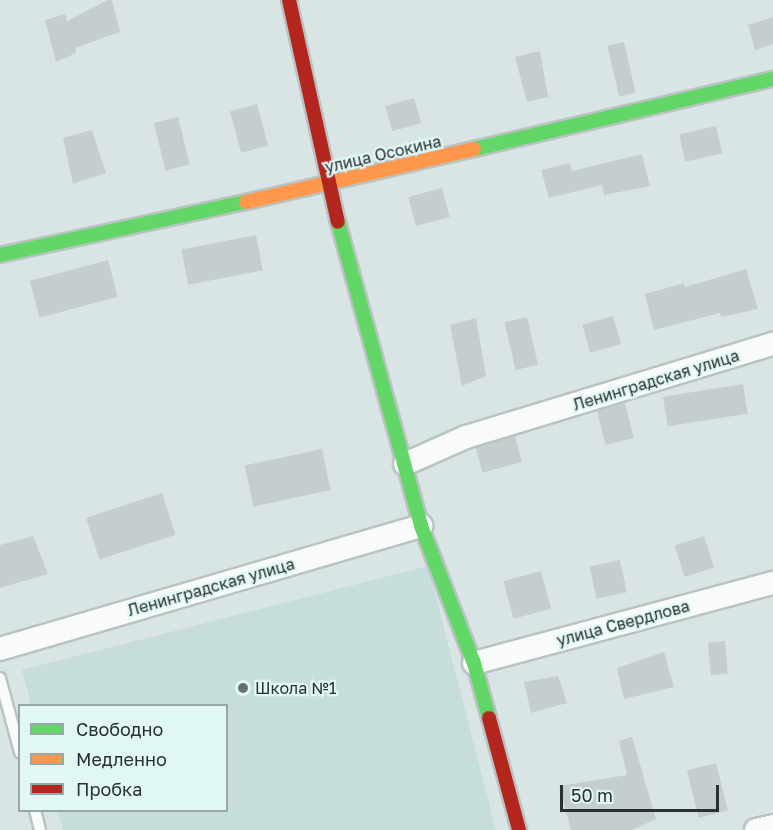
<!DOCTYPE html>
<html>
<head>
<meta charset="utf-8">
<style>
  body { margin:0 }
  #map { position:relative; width:773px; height:830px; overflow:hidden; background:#d9e5e4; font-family:"Golos Text",sans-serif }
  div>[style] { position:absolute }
  .built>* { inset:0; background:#c6dddb }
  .building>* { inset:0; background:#c5cece; transform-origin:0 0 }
  .roads { filter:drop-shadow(2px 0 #b9c3c2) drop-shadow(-2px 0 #b9c3c2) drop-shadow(0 2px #b9c3c2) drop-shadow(0 -2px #b9c3c2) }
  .lane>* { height:10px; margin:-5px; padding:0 5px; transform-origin:5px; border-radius:5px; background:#f9fbfb }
  .street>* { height:22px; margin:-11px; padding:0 11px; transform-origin:11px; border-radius:11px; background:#f9fbfb }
  .fast>* { height:14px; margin:-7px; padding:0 7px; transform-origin:7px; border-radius:7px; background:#63d668 }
  .slow>* { height:14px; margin:-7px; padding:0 7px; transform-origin:7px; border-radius:7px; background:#ff974d }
  .jam>* { height:14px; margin:-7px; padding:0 7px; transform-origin:7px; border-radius:7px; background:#b3261e }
  .dots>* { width:16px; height:16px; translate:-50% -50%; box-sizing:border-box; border:3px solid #e1f7f5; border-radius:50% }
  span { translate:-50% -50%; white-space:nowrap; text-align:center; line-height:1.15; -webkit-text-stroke:4.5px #e1f7f5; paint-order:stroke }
  .street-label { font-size:16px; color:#293131 }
  .poi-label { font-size:16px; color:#293131 }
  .left { translate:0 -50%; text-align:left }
  .legend { position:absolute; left:18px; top:704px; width:210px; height:108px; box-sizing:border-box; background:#e1f7f5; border:2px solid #97a8a7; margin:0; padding:8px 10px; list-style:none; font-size:18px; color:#293131 }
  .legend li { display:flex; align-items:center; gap:12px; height:30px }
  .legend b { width:30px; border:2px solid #97a8a7 }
  .scale { position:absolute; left:560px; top:785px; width:159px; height:27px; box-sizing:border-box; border:3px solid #293131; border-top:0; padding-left:8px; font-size:18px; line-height:21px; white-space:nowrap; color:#293131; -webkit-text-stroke:4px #e1f7f5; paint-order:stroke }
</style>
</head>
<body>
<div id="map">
  <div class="built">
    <div style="clip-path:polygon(428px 566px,496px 830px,63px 830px,58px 811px,226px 810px,226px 706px,31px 705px,22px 670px)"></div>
  </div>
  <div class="building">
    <div style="clip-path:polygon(108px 0,112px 0,120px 32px,75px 48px,76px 53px,56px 62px,45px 20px,65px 14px,67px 21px)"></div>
    <div style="clip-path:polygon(773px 17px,773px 44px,755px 50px,748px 25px)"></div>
    <div style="left:624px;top:42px;width:52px;height:17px;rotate:77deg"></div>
    <div style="clip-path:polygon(540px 51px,548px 97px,527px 102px,515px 57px)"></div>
    <div style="left:414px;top:98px;width:26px;height:30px;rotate:74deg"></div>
    <div style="left:257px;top:104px;width:43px;height:28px;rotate:75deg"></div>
    <div style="left:178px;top:117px;width:49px;height:25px;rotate:76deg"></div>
    <div style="left:716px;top:126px;width:28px;height:38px;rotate:77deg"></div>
    <div style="clip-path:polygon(92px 130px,106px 173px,73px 184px,63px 138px)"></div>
    <div style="clip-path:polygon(642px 154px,650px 186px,604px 195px,602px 185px,549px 198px,541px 170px,570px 163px,572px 171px)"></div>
    <div style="left:442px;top:188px;width:30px;height:35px;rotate:75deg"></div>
    <div style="left:256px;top:235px;width:36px;height:76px;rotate:79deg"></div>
    <div style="left:108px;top:260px;width:38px;height:81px;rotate:75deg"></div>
    <div style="clip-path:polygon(746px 269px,758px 309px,721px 317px,720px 313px,654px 330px,645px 294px,684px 283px,685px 287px)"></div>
    <div style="left:613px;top:316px;width:29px;height:32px;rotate:74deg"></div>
    <div style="left:527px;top:317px;width:49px;height:23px;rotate:77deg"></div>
    <div style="clip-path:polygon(476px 318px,486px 376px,462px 386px,450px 325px)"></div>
    <div style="left:743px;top:384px;width:30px;height:81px;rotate:81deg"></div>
    <div style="left:625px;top:403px;width:36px;height:29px;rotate:76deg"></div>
    <div style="left:515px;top:436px;width:27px;height:41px;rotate:75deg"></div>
    <div style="left:322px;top:449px;width:42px;height:79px;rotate:78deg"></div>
    <div style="left:162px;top:493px;width:44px;height:80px;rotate:72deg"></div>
    <div style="clip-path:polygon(33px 536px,48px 574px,0 588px,0 545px)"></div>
    <div style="left:704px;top:536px;width:33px;height:31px;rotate:72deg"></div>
    <div style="left:620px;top:560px;width:33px;height:31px;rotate:78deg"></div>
    <div style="left:541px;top:571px;width:39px;height:39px;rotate:75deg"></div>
    <div style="left:725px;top:641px;width:33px;height:17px;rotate:85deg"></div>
    <div style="clip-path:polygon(664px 652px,674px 687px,624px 699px,617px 668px)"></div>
    <div style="clip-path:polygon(558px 676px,567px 703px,531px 713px,524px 682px)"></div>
    <div style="clip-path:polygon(632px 737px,656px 819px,632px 830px,571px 830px,559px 786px,627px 775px,619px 741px)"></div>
    <div style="left:716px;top:763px;width:49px;height:30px;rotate:76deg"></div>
  </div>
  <div class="roads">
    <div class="lane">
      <div style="left:0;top:678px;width:77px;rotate:74.9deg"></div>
      <div style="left:35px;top:810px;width:21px;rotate:76deg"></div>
    </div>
    <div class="street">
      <div style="left:405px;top:464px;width:67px;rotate:-23.9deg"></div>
      <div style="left:466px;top:437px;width:321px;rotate:-16.9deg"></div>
      <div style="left:0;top:649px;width:439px;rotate:-16.3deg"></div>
      <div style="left:474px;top:663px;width:310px;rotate:-15deg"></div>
      <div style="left:756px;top:830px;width:17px;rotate:-13deg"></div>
    </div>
    <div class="fast">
      <div style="left:474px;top:149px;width:307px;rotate:-13.2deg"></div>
      <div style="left:338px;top:222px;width:315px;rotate:74.7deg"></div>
      <div style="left:421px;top:526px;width:147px;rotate:68.9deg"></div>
      <div style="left:474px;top:663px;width:57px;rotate:74.7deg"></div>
      <div style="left:0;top:255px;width:252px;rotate:-12.2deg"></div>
    </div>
    <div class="slow">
      <div style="left:246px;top:202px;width:234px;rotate:-13.1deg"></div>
    </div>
    <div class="jam">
      <div style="left:289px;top:0;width:227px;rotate:77.6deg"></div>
      <div style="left:489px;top:718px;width:116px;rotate:75deg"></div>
    </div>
  </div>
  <div class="dots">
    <div style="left:243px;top:688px;background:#677070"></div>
  </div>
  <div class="street-label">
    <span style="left:383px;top:154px;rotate:-13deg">улица Осокина</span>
    <span style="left:656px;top:380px;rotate:-17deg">Ленинградская улица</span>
    <span style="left:211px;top:587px;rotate:-16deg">Ленинградская улица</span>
    <span style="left:623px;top:623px;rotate:-15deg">улица Свердлова</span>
  </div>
  <div class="poi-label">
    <span class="left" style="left:255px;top:688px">Школа №1</span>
  </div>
  <ul class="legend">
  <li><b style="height:8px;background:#63d668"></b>Свободно</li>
  <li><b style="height:8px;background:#ff974d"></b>Медленно</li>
  <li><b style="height:8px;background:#b3261e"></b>Пробка</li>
  </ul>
  <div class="scale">50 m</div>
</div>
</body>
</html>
